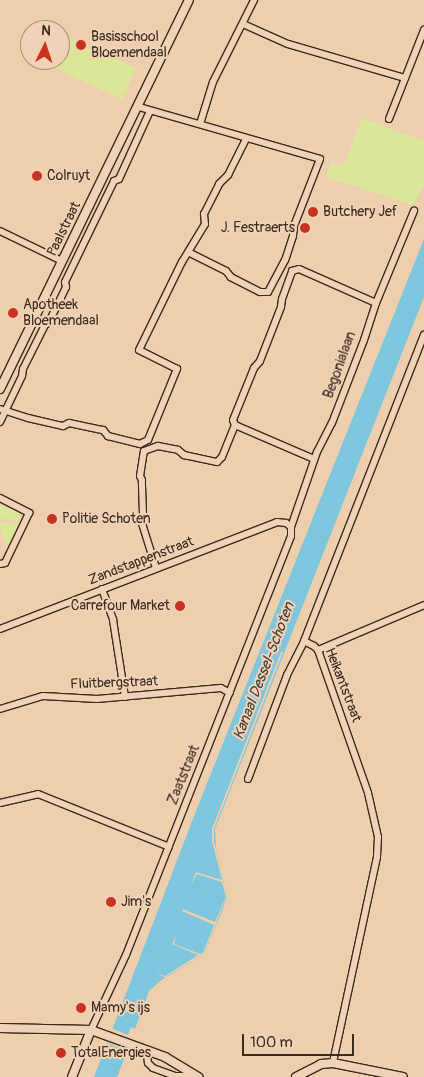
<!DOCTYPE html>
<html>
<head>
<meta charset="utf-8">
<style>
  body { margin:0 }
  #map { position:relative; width:424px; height:1077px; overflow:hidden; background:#edcfad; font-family:Pangolin,sans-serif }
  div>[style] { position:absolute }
  .green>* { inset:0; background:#dbe699; transform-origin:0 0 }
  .water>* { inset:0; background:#7dc6de }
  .pier>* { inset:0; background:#edcfad }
  .roads { filter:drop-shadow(1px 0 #3b2a1e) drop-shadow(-1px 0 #3b2a1e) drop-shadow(0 1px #3b2a1e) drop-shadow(0 -1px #3b2a1e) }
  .minor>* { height:6px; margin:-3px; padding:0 3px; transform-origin:3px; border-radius:3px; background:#f0d2b6 }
  .tertiary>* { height:8px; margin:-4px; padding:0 4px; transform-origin:4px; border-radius:4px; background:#f0d2b6 }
  .dots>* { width:14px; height:14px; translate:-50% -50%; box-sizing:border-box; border:2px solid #f0d2b6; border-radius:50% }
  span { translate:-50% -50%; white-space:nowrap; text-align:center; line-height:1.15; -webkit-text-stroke:4px #f0d2b6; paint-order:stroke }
  .poi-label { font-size:14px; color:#3b2a1e }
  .left { translate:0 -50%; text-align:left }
  .right { translate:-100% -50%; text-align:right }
  .street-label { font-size:14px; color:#3b2a1e }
  .water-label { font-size:15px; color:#45413b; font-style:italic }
  .north { position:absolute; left:20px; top:20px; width:50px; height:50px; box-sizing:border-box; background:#f0d2b6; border:1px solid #a88f79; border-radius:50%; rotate:4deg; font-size:14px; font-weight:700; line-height:20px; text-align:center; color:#3b2a1e }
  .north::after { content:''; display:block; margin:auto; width:18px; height:22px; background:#c8321e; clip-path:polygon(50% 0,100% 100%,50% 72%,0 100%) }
  .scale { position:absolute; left:242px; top:1034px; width:112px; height:22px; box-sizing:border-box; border:2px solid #3b2a1e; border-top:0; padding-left:6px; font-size:15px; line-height:18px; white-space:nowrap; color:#3b2a1e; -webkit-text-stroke:4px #f0d2b6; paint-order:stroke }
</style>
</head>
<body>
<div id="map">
  <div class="green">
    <div style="left:71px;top:38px;width:72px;height:34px;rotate:25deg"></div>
    <div style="clip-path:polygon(362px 118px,424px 141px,424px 185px,413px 205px,326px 177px,331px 163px,341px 166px,346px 161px)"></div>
    <div style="clip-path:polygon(0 504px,20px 514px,20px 519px,12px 521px,0 518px)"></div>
    <div style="clip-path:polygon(0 523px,19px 523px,10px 544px,7px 544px,1px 534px)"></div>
  </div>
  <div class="water">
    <div style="clip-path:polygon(424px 239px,424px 297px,215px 829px,216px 848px,227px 896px,223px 909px,204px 954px,160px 981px,149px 991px,135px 1029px,131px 1027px,123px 1049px,127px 1052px,117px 1077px,94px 1077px,196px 811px)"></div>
  </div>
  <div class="pier">
    <div style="clip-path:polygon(281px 652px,283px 652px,214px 829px,214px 841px,227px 896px,204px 954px,167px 976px,168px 979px,155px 972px,165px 976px,198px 955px,172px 944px,176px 935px,174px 944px,200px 954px,203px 953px,214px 925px,182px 911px,183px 909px,215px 922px,226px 897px,222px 882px,197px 874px,191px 885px,196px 872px,222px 880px,212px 841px,212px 829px)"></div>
    <div style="clip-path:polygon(111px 1028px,131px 1036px,126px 1049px,129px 1052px,105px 1042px)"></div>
  </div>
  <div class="roads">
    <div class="minor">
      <div style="left:243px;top:24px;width:49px;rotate:24deg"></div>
      <div style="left:288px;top:44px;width:122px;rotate:16.2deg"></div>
      <div style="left:139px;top:107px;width:188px;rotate:16deg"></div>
      <div style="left:320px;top:159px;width:72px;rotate:111.2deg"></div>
      <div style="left:294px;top:226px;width:10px;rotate:96deg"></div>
      <div style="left:293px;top:236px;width:25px;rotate:108deg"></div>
      <div style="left:285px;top:260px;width:36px;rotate:118deg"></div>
      <div style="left:268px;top:292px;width:8px;rotate:180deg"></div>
      <div style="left:260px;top:292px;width:33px;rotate:-153deg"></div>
      <div style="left:231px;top:277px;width:8px;rotate:-130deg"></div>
      <div style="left:226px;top:271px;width:42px;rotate:-153.4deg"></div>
      <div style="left:389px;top:119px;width:96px;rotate:-68.5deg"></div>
      <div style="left:200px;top:124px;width:44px;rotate:-72.8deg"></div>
      <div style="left:213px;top:82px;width:92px;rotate:-63.4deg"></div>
      <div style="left:0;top:231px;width:69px;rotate:25.8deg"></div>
      <div style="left:0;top:409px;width:29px;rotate:18deg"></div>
      <div style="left:28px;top:418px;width:36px;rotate:13deg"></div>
      <div style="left:63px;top:426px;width:7px;rotate:-27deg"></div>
      <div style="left:69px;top:423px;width:35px;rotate:12deg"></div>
      <div style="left:103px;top:430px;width:8px;rotate:50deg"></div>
      <div style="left:108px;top:436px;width:33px;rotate:14deg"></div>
      <div style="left:140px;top:444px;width:9px;rotate:-27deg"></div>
      <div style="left:148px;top:440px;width:77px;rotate:-67.8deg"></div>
      <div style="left:177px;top:369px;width:42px;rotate:-153.4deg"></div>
      <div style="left:139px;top:350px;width:98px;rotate:-64deg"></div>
      <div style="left:182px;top:262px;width:44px;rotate:-58.8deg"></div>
      <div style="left:205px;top:224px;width:10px;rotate:-96deg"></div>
      <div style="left:204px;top:214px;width:34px;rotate:-63deg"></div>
      <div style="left:219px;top:184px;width:13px;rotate:-45deg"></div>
      <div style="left:228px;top:175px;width:40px;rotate:-63.4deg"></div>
      <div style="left:0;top:422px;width:51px;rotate:-64.4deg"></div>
      <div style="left:22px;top:376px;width:7px;rotate:-82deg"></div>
      <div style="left:23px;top:369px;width:49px;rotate:-63.4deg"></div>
      <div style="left:45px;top:325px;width:5px;rotate:-37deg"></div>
      <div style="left:49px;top:322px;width:39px;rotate:-64deg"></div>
      <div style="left:66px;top:287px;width:5px;rotate:-101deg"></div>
      <div style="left:65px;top:282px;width:112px;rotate:-64.1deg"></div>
      <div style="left:114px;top:181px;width:5px;rotate:-22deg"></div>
      <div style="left:119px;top:179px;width:75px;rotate:-65.5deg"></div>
      <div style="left:235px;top:425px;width:86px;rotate:23.3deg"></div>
      <div style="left:0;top:498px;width:33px;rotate:27deg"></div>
      <div style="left:29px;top:513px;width:55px;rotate:115.6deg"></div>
      <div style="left:5px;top:563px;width:5px;rotate:169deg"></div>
      <div style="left:291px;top:527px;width:79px;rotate:-70.9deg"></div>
      <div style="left:317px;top:452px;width:33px;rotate:-63deg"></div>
      <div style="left:332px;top:423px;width:89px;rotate:-68.9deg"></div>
      <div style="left:364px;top:340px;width:39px;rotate:-72deg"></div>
      <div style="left:376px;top:303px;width:100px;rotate:-67.6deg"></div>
      <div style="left:156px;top:568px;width:50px;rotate:-107.4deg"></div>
      <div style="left:141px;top:520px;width:6px;rotate:-72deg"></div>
      <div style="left:143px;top:514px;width:34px;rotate:-92deg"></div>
      <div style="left:142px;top:480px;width:4px;rotate:-117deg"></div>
      <div style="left:140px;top:476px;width:25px;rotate:-81deg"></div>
      <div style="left:144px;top:451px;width:15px;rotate:-20deg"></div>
      <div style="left:158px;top:446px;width:20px;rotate:11deg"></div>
      <div style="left:178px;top:450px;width:8px;rotate:40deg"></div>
      <div style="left:184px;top:455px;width:34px;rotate:12deg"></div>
      <div style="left:217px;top:462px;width:7px;rotate:-45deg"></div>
      <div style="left:222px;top:457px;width:35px;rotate:-68deg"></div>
      <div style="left:235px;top:425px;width:5px;rotate:-112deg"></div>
      <div style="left:233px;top:420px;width:56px;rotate:-68deg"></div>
      <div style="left:254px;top:368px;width:9px;rotate:-49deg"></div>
      <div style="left:260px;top:361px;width:58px;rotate:-68.7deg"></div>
      <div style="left:281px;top:307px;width:8px;rotate:-83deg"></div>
      <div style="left:282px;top:299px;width:30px;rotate:-70deg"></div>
      <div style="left:292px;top:271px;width:7px;rotate:-16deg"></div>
      <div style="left:299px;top:269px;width:84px;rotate:23.8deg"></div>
      <div style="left:102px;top:589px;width:33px;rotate:70deg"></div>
      <div style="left:113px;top:620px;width:78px;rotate:81.1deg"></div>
      <div style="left:0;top:629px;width:297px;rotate:-21.1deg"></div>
      <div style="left:277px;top:522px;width:9px;rotate:6deg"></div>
      <div style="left:286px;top:523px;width:6px;rotate:39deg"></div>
      <div style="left:304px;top:641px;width:11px;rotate:27deg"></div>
      <div style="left:314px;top:646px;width:6px;rotate:45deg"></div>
      <div style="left:318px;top:650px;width:151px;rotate:70.7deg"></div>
      <div style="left:368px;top:793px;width:45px;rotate:77.2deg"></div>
      <div style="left:378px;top:837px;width:20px;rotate:93deg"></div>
      <div style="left:377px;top:857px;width:211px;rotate:102.1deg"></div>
      <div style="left:318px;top:650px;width:115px;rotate:-23deg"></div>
      <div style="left:0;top:709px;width:45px;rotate:-16.8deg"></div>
      <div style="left:43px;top:696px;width:54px;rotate:3.2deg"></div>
      <div style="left:97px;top:699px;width:124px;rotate:-5.1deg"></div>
      <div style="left:221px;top:688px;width:10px;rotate:29deg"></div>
      <div style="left:248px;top:779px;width:111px;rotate:-69.4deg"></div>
      <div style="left:287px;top:675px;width:38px;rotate:-63deg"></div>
      <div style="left:304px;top:641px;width:329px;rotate:-68.6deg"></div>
      <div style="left:0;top:803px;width:39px;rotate:-13deg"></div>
      <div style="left:38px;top:794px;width:141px;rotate:22deg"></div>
      <div style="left:91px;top:1030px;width:83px;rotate:-65deg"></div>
      <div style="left:126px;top:955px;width:450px;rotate:-68.5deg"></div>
      <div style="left:291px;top:536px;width:9px;rotate:-90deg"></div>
      <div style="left:146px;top:1050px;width:13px;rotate:81deg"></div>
      <div style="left:148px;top:1063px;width:7px;rotate:45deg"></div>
      <div style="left:153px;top:1068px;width:23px;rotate:20deg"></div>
      <div style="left:175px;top:1076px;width:22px"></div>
    </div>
    <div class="tertiary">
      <div style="left:0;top:389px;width:432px;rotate:-64.1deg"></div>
      <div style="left:0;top:1028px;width:91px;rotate:1.3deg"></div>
      <div style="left:91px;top:1030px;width:79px;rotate:20deg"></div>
      <div style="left:165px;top:1057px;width:39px;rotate:31deg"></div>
      <div style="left:72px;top:1077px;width:51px;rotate:-68deg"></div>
      <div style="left:296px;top:1077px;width:28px;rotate:-27deg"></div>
      <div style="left:321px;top:1064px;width:12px;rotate:-5deg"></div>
      <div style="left:333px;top:1063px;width:71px;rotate:11.3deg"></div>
    </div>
  </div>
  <div class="dots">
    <div style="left:81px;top:45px;background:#c8321e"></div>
    <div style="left:37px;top:176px;background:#c8321e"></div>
    <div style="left:313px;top:212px;background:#c8321e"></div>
    <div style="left:305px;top:228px;background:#c8321e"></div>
    <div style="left:13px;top:313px;background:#c8321e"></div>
    <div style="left:52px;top:519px;background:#c8321e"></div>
    <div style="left:180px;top:606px;background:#c8321e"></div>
    <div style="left:111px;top:902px;background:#c8321e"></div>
    <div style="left:81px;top:1008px;background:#c8321e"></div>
    <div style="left:61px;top:1053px;background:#c8321e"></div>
  </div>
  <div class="poi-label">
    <span class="left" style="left:91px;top:45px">Basisschool<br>Bloemendaal</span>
    <span class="left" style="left:47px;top:176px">Colruyt</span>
    <span class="left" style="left:323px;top:212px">Butchery Jef</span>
    <span class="right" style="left:295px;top:228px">J. Festraerts</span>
    <span class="left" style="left:23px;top:313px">Apotheek<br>Bloemendaal</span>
    <span class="left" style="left:62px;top:519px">Politie Schoten</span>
    <span class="right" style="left:170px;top:606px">Carrefour Market</span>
    <span class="left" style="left:121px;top:902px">Jim's</span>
    <span class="left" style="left:91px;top:1008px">Mamy's ijs</span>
    <span class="left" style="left:71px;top:1053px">TotalEnergies</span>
  </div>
  <div class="street-label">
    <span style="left:64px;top:229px;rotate:-64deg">Paalstraat</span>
    <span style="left:340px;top:365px;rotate:-70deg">Begonialaan</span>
    <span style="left:141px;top:561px;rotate:-21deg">Zandstappenstraat</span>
    <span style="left:114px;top:683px;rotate:-2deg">Fluitbergstraat</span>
    <span style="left:343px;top:685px;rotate:69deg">Heikantstraat</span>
    <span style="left:184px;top:775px;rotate:-68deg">Zaatstraat</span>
  </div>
  <div class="water-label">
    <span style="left:264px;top:671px;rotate:-69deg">Kanaal Dessel-Schoten</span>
  </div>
  <div class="north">N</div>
  <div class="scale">100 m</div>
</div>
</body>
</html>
